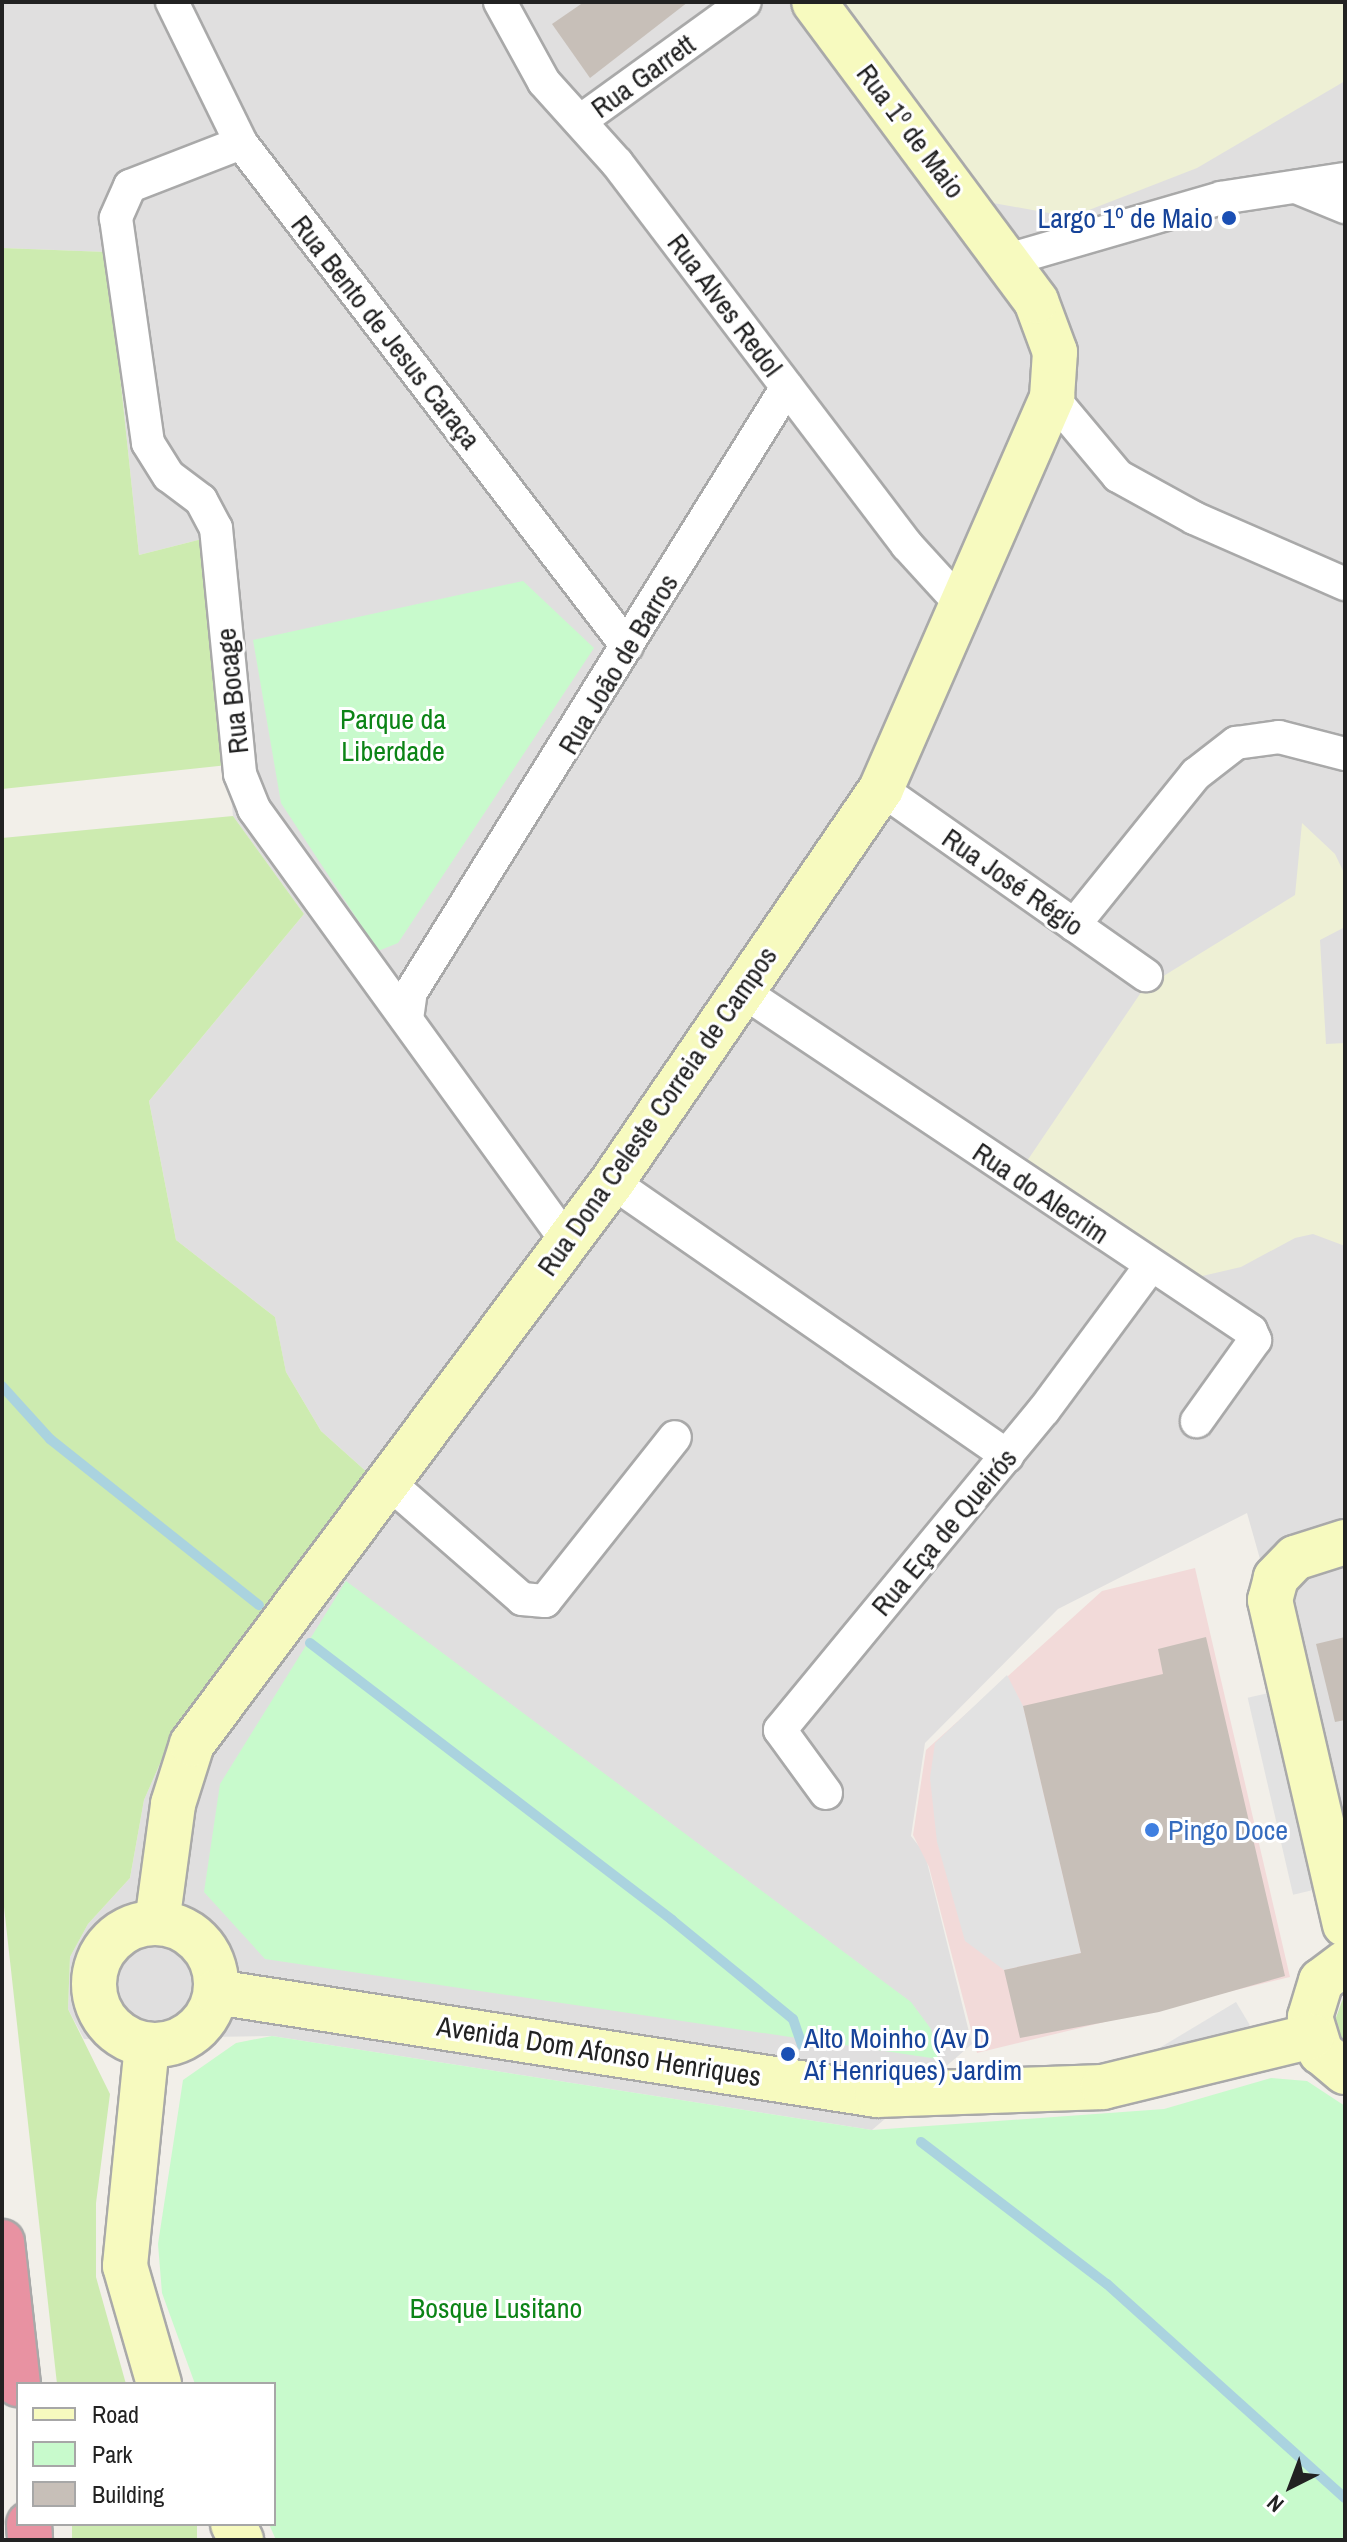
<!DOCTYPE html>
<html>
<head>
<meta charset="utf-8">
<style>
  body { margin:0 }
  #map { position:relative; width:1347px; height:2542px; overflow:hidden; background:#f2efe9; font-family:"Archivo Narrow",sans-serif }
  div>[style] { position:absolute }
  .residential>* { inset:0; background:#e0dfdf }
  .commercial>* { inset:0; background:#f2dad9 }
  .farmland>* { inset:0; background:#eef0d5 }
  .grass>* { inset:0; background:#cdebb0; transform-origin:0 0 }
  .park>* { inset:0; background:#c8facc }
  .parking>* { inset:0; background:#e2e2e2; transform-origin:0 0 }
  .stream>* { height:10px; margin:-5px; padding:0 5px; transform-origin:5px; border-radius:5px; background:#aad3df }
  .building>* { inset:0; background:#c7bfb8 }
  .roads { filter:drop-shadow(2px 0 #a9a9a9) drop-shadow(-2px 0 #a9a9a9) drop-shadow(0 2px #a9a9a9) drop-shadow(0 -2px #a9a9a9) }
  .street>* { height:32px; margin:-16px; padding:0 16px; transform-origin:16px; border-radius:16px; background:#fff }
  .secondary>* { height:44px; margin:-22px; padding:0 22px; transform-origin:22px; border-radius:22px; background:#f7fabf }
  .secondary>.ring { margin:-22px; padding:0; box-sizing:content-box; background:none; border:44px solid #f7fabf; border-radius:50% }
  .highway>* { height:44px; margin:-22px; padding:0 22px; transform-origin:22px; border-radius:22px; background:#e892a2 }
  .dots>* { width:22px; height:22px; translate:-50% -50%; box-sizing:border-box; border:4px solid #fff; border-radius:50% }
  span { translate:-50% -50%; white-space:nowrap; text-align:center; line-height:1.15; -webkit-text-stroke:6px #fff; paint-order:stroke }
  .street-label { font-size:28px; color:#222 }
  .transit-label { font-size:28px; color:#164399 }
  .right { translate:-100% -50%; text-align:right }
  .left { translate:0 -50%; text-align:left }
  .park-label { font-size:28px; color:#0c8416 }
  .shop-label { font-size:28px; color:#366cbe }
  .frame { position:absolute; inset:0; border:4px solid #222; pointer-events:none }
  .legend { position:absolute; left:16px; top:2382px; width:260px; height:144px; box-sizing:border-box; background:#fff; border:2px solid #a7a7a7; margin:0; padding:10px 14px; list-style:none; font-size:24px; color:#222 }
  .legend li { display:flex; align-items:center; gap:16px; height:40px }
  .legend b { width:40px; border:2px solid #a7a7a7 }
  .north { position:absolute; left:1251px; top:2446px; width:80px; height:80px; -webkit-text-stroke:6px #fff; paint-order:stroke; rotate:222deg; font-size:22px; font-weight:700; line-height:32px; text-align:center; color:#222 }
  .north::after { content:''; display:block; margin:auto; width:28px; height:36px; background:#222; clip-path:polygon(50% 0,100% 100%,50% 72%,0 100%) }
</style>
</head>
<body>
<div id="map">
  <div class="residential">
    <div style="clip-path:polygon(2px 2px,833px 2px,1345px 69px,1345px 1860px,1247px 1513px,1058px 1609px,925px 1743px,911px 1836px,925px 1854px,972px 2044px,872px 2130px,272px 2036px,84px 2039px,68px 2009px,70px 1957px,88px 1924px,130px 1878px,144px 1800px,169px 1743px,369px 1474px,321px 1431px,286px 1372px,275px 1317px,176px 1240px,149px 1101px,304px 914px,233px 816px,206px 538px,139px 555px,107px 252px,2px 248px)"></div>
  </div>
  <div class="commercial">
    <div style="clip-path:polygon(1195px 1568px,1290px 1977px,977px 2053px,929px 1867px,913px 1835px,926px 1750px,1102px 1591px)"></div>
  </div>
  <div class="farmland">
    <div style="clip-path:polygon(833px 2px,1345px 2px,1345px 81px,1197px 168px,1071px 217px,982px 201px)"></div>
    <div style="clip-path:polygon(1302px 823px,1335px 854px,1345px 875px,1345px 927px,1320px 940px,1326px 1044px,1345px 1043px,1345px 1246px,1313px 1234px,1295px 1238px,1241px 1267px,1198px 1277px,1027px 1161px,1144px 988px,1295px 895px)"></div>
  </div>
  <div class="grass">
    <div style="clip-path:polygon(2px 248px,107px 252px,139px 555px,206px 538px,228px 765px,2px 789px)"></div>
    <div style="clip-path:polygon(233px 816px,304px 914px,149px 1101px,176px 1240px,275px 1317px,286px 1372px,321px 1431px,369px 1474px,169px 1743px,144px 1800px,130px 1878px,88px 1924px,70px 1957px,68px 2009px,110px 2094px,96px 2203px,96px 2277px,126px 2384px,57px 2384px,2px 1889px,2px 838px)"></div>
    <div style="clip-path:polygon(1345px 1993px,1345px 2044px,1334px 2023px)"></div>
    <div style="left:72px;top:2524px;width:125px;height:16px"></div>
  </div>
  <div class="park">
    <div style="clip-path:polygon(523px 581px,594px 648px,398px 943px,378px 951px,281px 803px,253px 640px)"></div>
    <div style="clip-path:polygon(346px 1581px,911px 2002px,931px 2029px,938px 2059px,265px 1959px,204px 1892px,220px 1784px)"></div>
    <div style="clip-path:polygon(272px 2036px,872px 2130px,1164px 2109px,1271px 2078px,1307px 2081px,1345px 2106px,1345px 2540px,276px 2540px,269px 2524px,274px 2384px,195px 2384px,162px 2293px,158px 2244px,183px 2080px,236px 2043px)"></div>
  </div>
  <div class="parking">
    <div style="clip-path:polygon(1007px 1675px,1023px 1706px,1081px 1953px,1004px 1970px,965px 1941px,937px 1842px,930px 1778px,935px 1743px)"></div>
    <div style="left:1273px;top:1692px;width:202px;height:26px;rotate:77deg"></div>
    <div style="left:1236px;top:2002px;width:27px;height:154px;rotate:59deg"></div>
  </div>
  <div class="stream">
    <div style="left:2px;top:1386px;width:72px;rotate:47.8deg"></div>
    <div style="left:50px;top:1439px;width:267px;rotate:38.5deg"></div>
    <div style="left:310px;top:1643px;width:456px;rotate:37.4deg"></div>
    <div style="left:672px;top:1920px;width:156px;rotate:39.3deg"></div>
    <div style="left:793px;top:2019px;width:28px;rotate:71deg"></div>
    <div style="left:921px;top:2142px;width:234px;rotate:37.4deg"></div>
    <div style="left:1107px;top:2284px;width:320px;rotate:42deg"></div>
  </div>
  <div class="building">
    <div style="clip-path:polygon(584px 2px,688px 2px,590px 78px,552px 24px)"></div>
    <div style="clip-path:polygon(1206px 1637px,1285px 1976px,1159px 2012px,1020px 2038px,1004px 1970px,1081px 1953px,1023px 1706px,1163px 1674px,1158px 1649px)"></div>
    <div style="clip-path:polygon(1345px 1637px,1345px 1720px,1335px 1722px,1316px 1644px)"></div>
  </div>
  <div class="roads">
    <div class="street">
      <div style="left:172px;top:2px;width:157px;rotate:63.9deg"></div>
      <div style="left:241px;top:143px;width:634px;rotate:52.5deg"></div>
      <div style="left:500px;top:2px;width:91px;rotate:61.2deg"></div>
      <div style="left:544px;top:82px;width:109px;rotate:48deg"></div>
      <div style="left:617px;top:163px;width:480px;rotate:52.8deg"></div>
      <div style="left:907px;top:545px;width:77px;rotate:47.6deg"></div>
      <div style="left:580px;top:121px;width:203px;rotate:-35.8deg"></div>
      <div style="left:241px;top:143px;width:119px;rotate:158.8deg"></div>
      <div style="left:130px;top:186px;width:35px;rotate:114deg"></div>
      <div style="left:116px;top:218px;width:227px;rotate:81.9deg"></div>
      <div style="left:148px;top:443px;width:39px;rotate:58deg"></div>
      <div style="left:169px;top:476px;width:40px;rotate:37deg"></div>
      <div style="left:201px;top:500px;width:32px;rotate:62deg"></div>
      <div style="left:216px;top:528px;width:247px;rotate:84.4deg"></div>
      <div style="left:240px;top:774px;width:38px;rotate:68deg"></div>
      <div style="left:254px;top:809px;width:536px;rotate:54.11deg"></div>
      <div style="left:1296px;top:187px;width:53px;rotate:22.2deg"></div>
      <div style="left:1008px;top:260px;width:222px;rotate:-16.2deg"></div>
      <div style="left:1221px;top:198px;width:125px;rotate:-8.7deg"></div>
      <div style="left:1052px;top:397px;width:103px;rotate:50.1deg"></div>
      <div style="left:1118px;top:476px;width:87px;rotate:28.9deg"></div>
      <div style="left:1194px;top:518px;width:165px;rotate:23.6deg"></div>
      <div style="left:881px;top:789px;width:324px;rotate:35.1deg"></div>
      <div style="left:1074px;top:925px;width:194px;rotate:-51.1deg"></div>
      <div style="left:1196px;top:774px;width:51px;rotate:-37.8deg"></div>
      <div style="left:1236px;top:743px;width:43px;rotate:-7.9deg"></div>
      <div style="left:1279px;top:737px;width:68px;rotate:14.4deg"></div>
      <div style="left:742px;top:991px;width:612px;rotate:33.74deg"></div>
      <div style="left:1251px;top:1331px;width:10px;rotate:66deg"></div>
      <div style="left:1255px;top:1340px;width:100px;rotate:125.6deg"></div>
      <div style="left:407px;top:1019px;width:27px;rotate:-82deg"></div>
      <div style="left:411px;top:992px;width:712px;rotate:-58.14deg"></div>
      <div style="left:612px;top:1182px;width:481px;rotate:34.7deg"></div>
      <div style="left:388px;top:1482px;width:178px;rotate:41.1deg"></div>
      <div style="left:522px;top:1599px;width:23px;rotate:5deg"></div>
      <div style="left:545px;top:1601px;width:209px;rotate:-51.6deg"></div>
      <div style="left:826px;top:1793px;width:78px;rotate:-126.1deg"></div>
      <div style="left:780px;top:1730px;width:415px;rotate:-50.5deg"></div>
      <div style="left:1044px;top:1410px;width:178px;rotate:-53.5deg"></div>
    </div>
    <div class="secondary">
      <div style="left:1345px;top:1542px;width:52px;rotate:162.3deg"></div>
      <div style="left:1295px;top:1558px;width:28px;rotate:134deg"></div>
      <div style="left:1276px;top:1578px;width:23px;rotate:105deg"></div>
      <div style="left:1270px;top:1600px;width:333px;rotate:77deg"></div>
      <div style="left:157px;top:1923px;width:120px;rotate:-82.3deg"></div>
      <div style="left:173px;top:1804px;width:63px;rotate:-72.4deg"></div>
      <div style="left:192px;top:1744px;width:702px;rotate:-53.23deg"></div>
      <div style="left:612px;top:1182px;width:476px;rotate:-55.6deg"></div>
      <div style="left:881px;top:789px;width:428px;rotate:-66.4deg"></div>
      <div style="left:1052px;top:397px;width:45px;rotate:-86.2deg"></div>
      <div style="left:1055px;top:352px;width:54px;rotate:-110.4deg"></div>
      <div style="left:1036px;top:301px;width:372px;rotate:-126.6deg"></div>
      <div class="ring" style="left:94px;top:1923px;width:78px;height:78px"></div>
      <div style="left:1345px;top:1963px;width:30px;rotate:143deg"></div>
      <div style="left:1321px;top:1981px;width:38px;rotate:107deg"></div>
      <div style="left:1310px;top:2017px;width:37px;rotate:73deg"></div>
      <div style="left:1321px;top:2052px;width:31px;rotate:40deg"></div>
      <div style="left:216px;top:1992px;width:669px;rotate:8.86deg"></div>
      <div style="left:877px;top:2095px;width:226px;rotate:-2deg"></div>
      <div style="left:1103px;top:2087px;width:215px;rotate:-13.7deg"></div>
      <div style="left:147px;top:2045px;width:222px;rotate:95.7deg"></div>
      <div style="left:125px;top:2266px;width:123px;rotate:73.9deg"></div>
      <div style="left:233px;top:2524px;width:18px;rotate:63deg"></div>
    </div>
    <div class="highway">
      <div style="left:2px;top:2242px;width:143px;rotate:83.6deg"></div>
      <div style="left:29px;top:2524px;width:16px;rotate:86deg"></div>
    </div>
  </div>
  <div class="dots">
    <div style="left:1229px;top:218px;background:#1a4fb4"></div>
    <div style="left:1152px;top:1830px;background:#3f7fe0"></div>
    <div style="left:788px;top:2054px;background:#1a4fb4"></div>
  </div>
  <div class="street-label">
    <span style="left:643px;top:76px;rotate:-36deg">Rua Garrett</span>
    <span style="left:911px;top:131px;rotate:53deg">Rua 1º de Maio</span>
    <span style="left:725px;top:305px;rotate:53deg">Rua Alves Redol</span>
    <span style="left:386px;top:332px;rotate:52deg">Rua Bento de Jesus Caraça</span>
    <span style="left:618px;top:664px;rotate:-59deg">Rua João de Barros</span>
    <span style="left:232px;top:691px;rotate:-96deg">Rua Bocage</span>
    <span style="left:1013px;top:882px;rotate:35deg">Rua José Régio</span>
    <span style="left:657px;top:1111px;rotate:-55deg">Rua Dona Celeste Correia de Campos</span>
    <span style="left:1041px;top:1193px;rotate:34deg">Rua do Alecrim</span>
    <span style="left:944px;top:1532px;rotate:-50deg">Rua Eça de Queirós</span>
    <span style="left:599px;top:2051px;rotate:9deg">Avenida Dom Afonso Henriques</span>
  </div>
  <div class="transit-label">
    <span class="right" style="left:1213px;top:218px">Largo 1º de Maio</span>
    <span class="left" style="left:804px;top:2054px">Alto Moinho (Av D<br>Af Henriques) Jardim</span>
  </div>
  <div class="park-label">
    <span style="left:393px;top:735px">Parque da<br>Liberdade</span>
    <span style="left:496px;top:2308px">Bosque Lusitano</span>
  </div>
  <div class="shop-label">
    <span class="left" style="left:1168px;top:1830px">Pingo Doce</span>
  </div>
  <div class="frame"></div>
  <ul class="legend">
  <li><b style="height:10px;background:#f7fabf"></b>Road</li>
  <li><b style="height:22px;background:#c8facc"></b>Park</li>
  <li><b style="height:22px;background:#c7bfb8"></b>Building</li>
  </ul>
  <div class="north">N</div>
</div>
</body>
</html>
